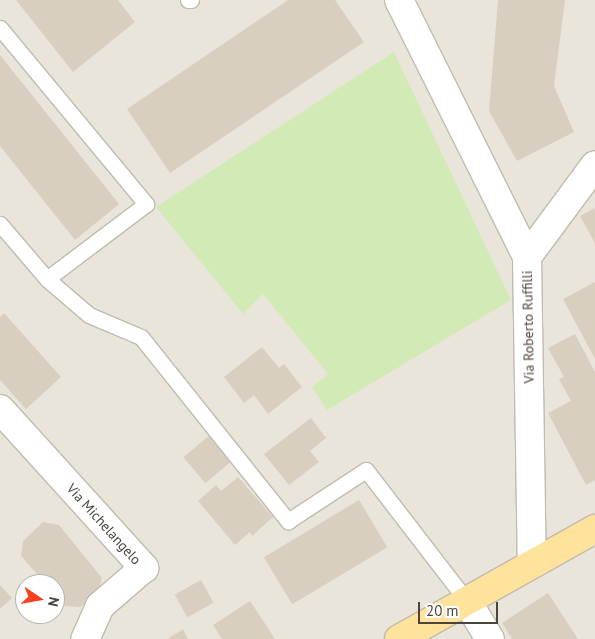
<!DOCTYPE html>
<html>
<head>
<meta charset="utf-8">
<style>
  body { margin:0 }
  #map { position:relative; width:595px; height:639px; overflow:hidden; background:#f6f3ec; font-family:"PT Sans",sans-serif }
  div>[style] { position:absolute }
  .residential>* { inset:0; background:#eae5da }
  .green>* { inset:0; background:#d2eab5 }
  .building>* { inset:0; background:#d8cfc1; transform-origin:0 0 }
  .roads { filter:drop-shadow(1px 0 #c2bbae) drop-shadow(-1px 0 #c2bbae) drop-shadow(0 1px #c2bbae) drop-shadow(0 -1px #c2bbae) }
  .service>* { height:15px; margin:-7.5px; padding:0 7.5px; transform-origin:7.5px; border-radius:7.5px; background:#fff }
  .minor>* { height:28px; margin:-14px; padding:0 14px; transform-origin:14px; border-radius:14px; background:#fff }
  .tertiary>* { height:28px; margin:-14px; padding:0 14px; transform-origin:14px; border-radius:14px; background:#fff }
  .primary>* { height:28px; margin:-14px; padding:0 14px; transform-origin:14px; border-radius:14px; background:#ffe39c }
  span { translate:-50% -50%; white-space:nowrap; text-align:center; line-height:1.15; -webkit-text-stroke:4px #fff; paint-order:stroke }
  .street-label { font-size:14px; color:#4b4439 }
  .north { position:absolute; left:15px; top:574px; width:50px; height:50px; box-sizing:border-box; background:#fff; border:1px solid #b7b4b0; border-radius:50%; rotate:102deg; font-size:14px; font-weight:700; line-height:20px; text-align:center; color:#4b4439 }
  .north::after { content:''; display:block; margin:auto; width:18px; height:22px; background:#fc3f1d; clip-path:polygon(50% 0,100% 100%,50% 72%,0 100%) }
  .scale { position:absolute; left:418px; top:602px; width:80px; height:22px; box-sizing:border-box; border:2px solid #4b4439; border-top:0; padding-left:6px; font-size:15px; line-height:18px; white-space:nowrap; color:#4b4439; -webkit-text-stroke:4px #fff; paint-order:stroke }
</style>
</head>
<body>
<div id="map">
  <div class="residential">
    <div style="clip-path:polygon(evenodd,0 0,595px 0,595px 639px,0 639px,0 0,25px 584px,55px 584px,55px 614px,25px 614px,25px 584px)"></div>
  </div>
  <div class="green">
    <div style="clip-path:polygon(394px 52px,511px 300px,327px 410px,312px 387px,328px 374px,263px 294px,243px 314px,156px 207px)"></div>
  </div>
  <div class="building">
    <div style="clip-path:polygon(16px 0,118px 0,135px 22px,73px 72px)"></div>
    <div style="clip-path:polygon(288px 0,335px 0,364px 42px,170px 173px,127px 109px)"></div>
    <div style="clip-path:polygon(498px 0,565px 0,554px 86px,574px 132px,517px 161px,489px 111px)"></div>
    <div style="clip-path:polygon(0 55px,119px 204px,75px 240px,0 146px)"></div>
    <div style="clip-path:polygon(595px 208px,595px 243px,580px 216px)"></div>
    <div style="clip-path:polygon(595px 282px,595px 359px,563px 299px)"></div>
    <div style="clip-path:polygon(4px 313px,61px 377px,26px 409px,0 380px,0 317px)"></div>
    <div style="clip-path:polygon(575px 334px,595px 372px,595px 480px,586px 485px,548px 413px,571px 401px,559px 379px,564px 377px,548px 348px)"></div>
    <div style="clip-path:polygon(262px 347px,279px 368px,284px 364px,302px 387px,268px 414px,254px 395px,244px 403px,224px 377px)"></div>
    <div style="clip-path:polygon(311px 418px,326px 438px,310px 451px,319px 462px,289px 485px,264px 454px)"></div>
    <div style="left:211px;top:434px;width:34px;height:36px;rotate:50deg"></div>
    <div style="clip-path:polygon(238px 477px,273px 517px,252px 536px,250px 532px,235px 545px,198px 501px,216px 485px,221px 491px)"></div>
    <div style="left:359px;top:500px;width:55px;height:111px;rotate:59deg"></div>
    <div style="clip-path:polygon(43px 522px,59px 525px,102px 578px,98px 592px,80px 607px,65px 606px,55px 595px,55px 584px,46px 584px,21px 556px,23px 541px)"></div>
    <div style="left:201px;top:580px;width:26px;height:30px;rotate:61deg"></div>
    <div style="clip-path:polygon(0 585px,12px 598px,0 609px)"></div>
    <div style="clip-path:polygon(548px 593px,578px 639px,512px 639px,502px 623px)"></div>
    <div style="clip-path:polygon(250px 601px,275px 639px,222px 639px,213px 625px)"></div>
    <div style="clip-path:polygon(183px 629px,188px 639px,167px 639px)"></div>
  </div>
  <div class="roads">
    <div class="service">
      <div style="left:188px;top:0;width:3px"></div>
      <div style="left:0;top:28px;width:229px;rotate:50.3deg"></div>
      <div style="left:146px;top:204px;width:124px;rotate:142.9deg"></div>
      <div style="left:0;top:224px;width:72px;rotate:49.5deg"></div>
      <div style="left:47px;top:279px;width:55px;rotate:40.6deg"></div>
      <div style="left:89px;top:315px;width:56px;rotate:22.9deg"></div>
      <div style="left:141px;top:337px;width:236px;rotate:51.4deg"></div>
      <div style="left:288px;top:521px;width:93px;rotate:-33.2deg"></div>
      <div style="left:366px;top:470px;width:165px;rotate:52.4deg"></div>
    </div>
    <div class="minor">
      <div style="left:527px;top:257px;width:114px;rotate:-53.5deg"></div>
      <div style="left:0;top:409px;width:215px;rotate:47.8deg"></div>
      <div style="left:144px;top:568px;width:58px;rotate:139.2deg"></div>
      <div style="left:100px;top:606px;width:36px;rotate:114deg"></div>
      <div style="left:467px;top:601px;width:44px;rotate:58.8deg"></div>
    </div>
    <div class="tertiary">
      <div style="left:399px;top:0;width:287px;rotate:63.5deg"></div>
      <div style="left:527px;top:257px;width:306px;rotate:89.1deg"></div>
    </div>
    <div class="primary">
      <div style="left:399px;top:639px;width:225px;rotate:-29.3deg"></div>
    </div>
  </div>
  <div class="street-label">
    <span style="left:528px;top:327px;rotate:-91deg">Via Roberto Ruffilli</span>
    <span style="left:104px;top:524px;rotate:48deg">Via Michelangelo</span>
  </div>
  <div class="north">N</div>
  <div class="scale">20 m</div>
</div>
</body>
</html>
